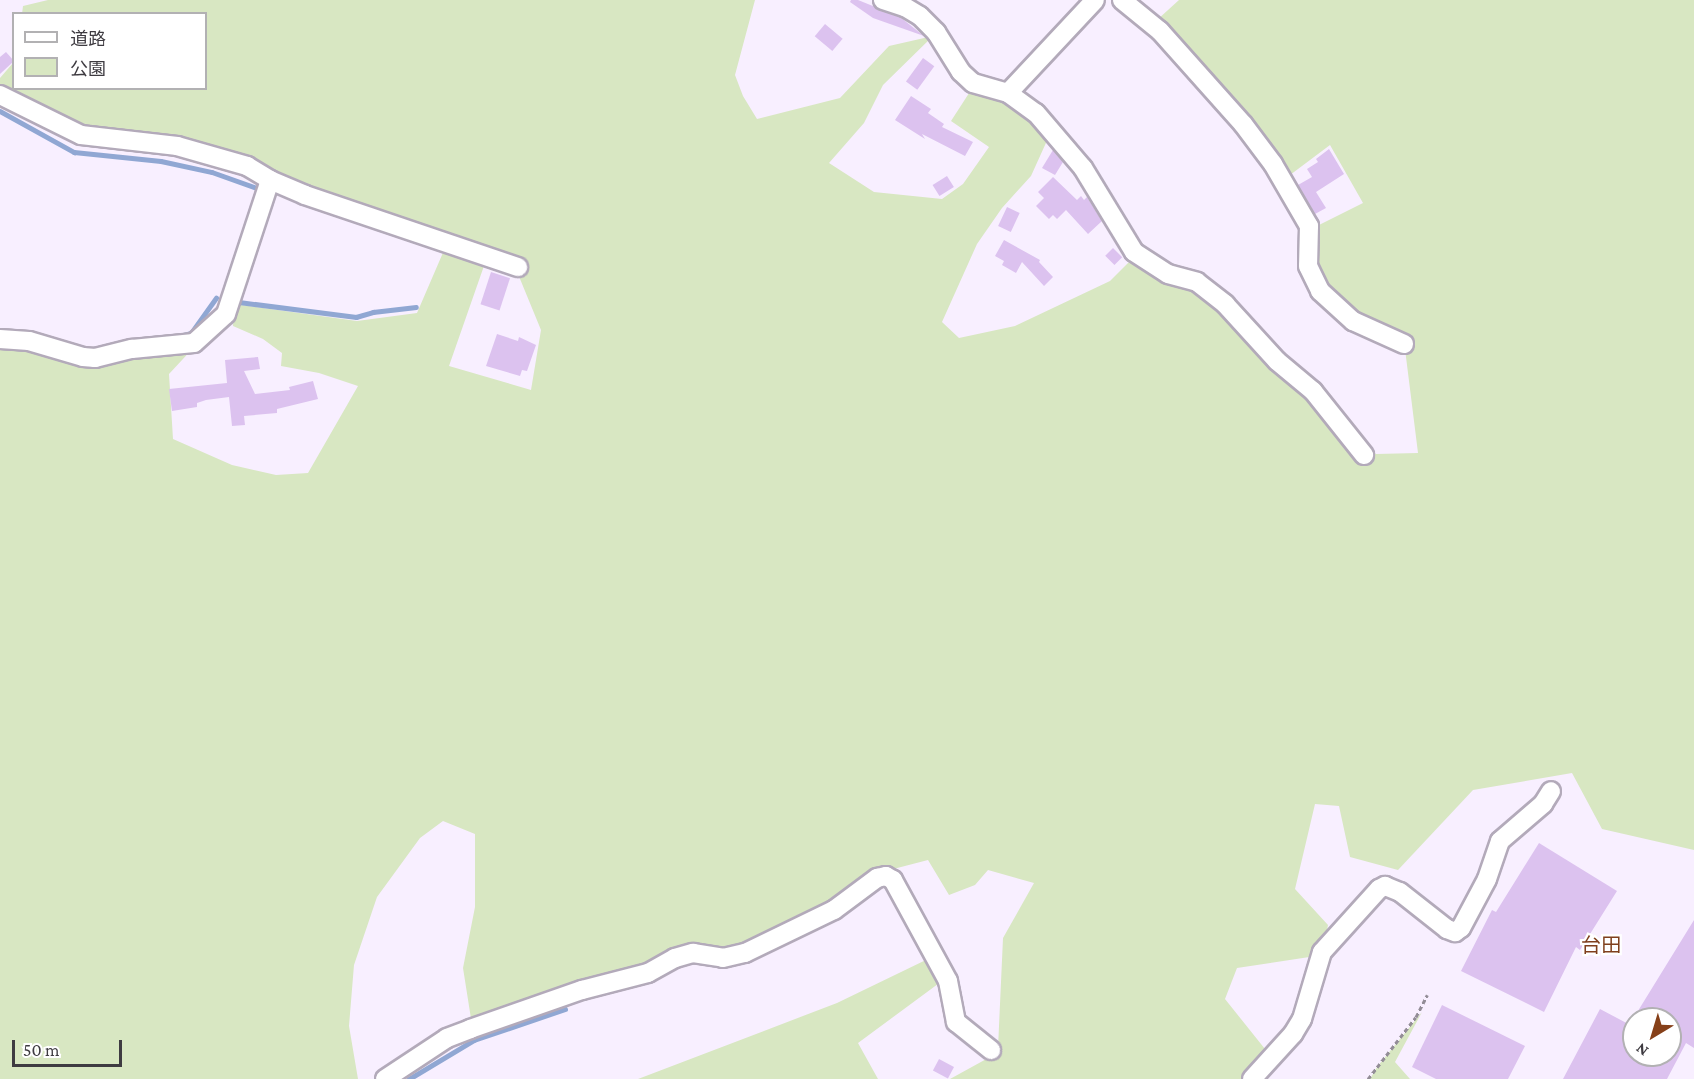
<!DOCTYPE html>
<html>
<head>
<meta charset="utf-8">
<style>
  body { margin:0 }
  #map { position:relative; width:1694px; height:1079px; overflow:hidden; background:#f8efff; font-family:"Crimson Pro","Noto Sans JP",serif }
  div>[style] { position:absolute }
  .green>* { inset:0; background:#d8e7c2 }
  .stream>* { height:4.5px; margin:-2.25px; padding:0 2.25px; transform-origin:2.25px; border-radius:2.25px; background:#90a7d3 }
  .building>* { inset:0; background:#dcc2ef; transform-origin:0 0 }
  .path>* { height:3px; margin-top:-1.5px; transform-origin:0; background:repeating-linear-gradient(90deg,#938d97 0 4.5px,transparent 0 7.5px) }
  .roads { filter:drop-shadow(2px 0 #b3aaba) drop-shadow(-2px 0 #b3aaba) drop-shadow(0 2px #b3aaba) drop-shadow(0 -2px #b3aaba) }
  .minor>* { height:18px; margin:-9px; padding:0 9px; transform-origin:9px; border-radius:9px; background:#fff }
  span { translate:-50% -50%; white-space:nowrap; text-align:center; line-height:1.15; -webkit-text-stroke:4.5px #fff; paint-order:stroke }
  .quarter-label { font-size:20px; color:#7f3f1d }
  .legend { position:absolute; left:12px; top:12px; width:195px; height:78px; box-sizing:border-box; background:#fff; border:2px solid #b2b1b3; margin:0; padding:8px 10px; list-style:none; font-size:18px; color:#3e3b41 }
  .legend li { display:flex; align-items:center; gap:12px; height:30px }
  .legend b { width:30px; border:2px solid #b2b1b3 }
  .north { position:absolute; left:1622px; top:1007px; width:60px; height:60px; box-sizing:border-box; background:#fff; border:2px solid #b2b1b3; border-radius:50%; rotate:218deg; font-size:16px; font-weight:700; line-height:24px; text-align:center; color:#3e3b41 }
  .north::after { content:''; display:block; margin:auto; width:21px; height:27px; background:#864019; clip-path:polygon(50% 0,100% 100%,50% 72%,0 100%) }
  .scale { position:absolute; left:12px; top:1040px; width:110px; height:27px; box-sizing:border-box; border:3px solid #3e3b41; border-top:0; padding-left:8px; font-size:18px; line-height:21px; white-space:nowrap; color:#3e3b41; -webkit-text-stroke:4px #fff; paint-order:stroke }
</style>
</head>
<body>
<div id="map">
  <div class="green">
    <div style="clip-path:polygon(48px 0,755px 0,735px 75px,743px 96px,757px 119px,840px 98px,889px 46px,933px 36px,883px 85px,864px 123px,829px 163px,874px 192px,942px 199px,963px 184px,989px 147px,951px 121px,973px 87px,1002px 95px,1050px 134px,1031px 176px,1002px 208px,977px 244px,942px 322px,959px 338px,1015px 326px,1110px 281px,1134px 257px,1206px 296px,1309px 399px,1376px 454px,1418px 453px,1405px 349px,1358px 318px,1325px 289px,1312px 265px,1311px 229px,1363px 203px,1330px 145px,1286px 178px,1157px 20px,1179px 0,1694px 0,1694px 850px,1602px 829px,1572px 773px,1473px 790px,1398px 870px,1350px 857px,1339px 806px,1315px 804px,1295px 889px,1328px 925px,1325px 940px,1316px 956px,1237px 968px,1225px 999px,1269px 1054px,1246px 1079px,950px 1079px,990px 1057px,998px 1048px,1003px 938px,1034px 883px,988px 870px,975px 885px,949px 895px,928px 860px,878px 873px,828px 910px,724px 953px,472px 1025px,463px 968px,475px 907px,475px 834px,443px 821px,420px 838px,377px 897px,354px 965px,349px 1026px,358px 1079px,0 1079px,0 343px,73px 359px,196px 345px,169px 374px,173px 439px,232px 465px,276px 475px,308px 473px,358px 386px,319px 373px,281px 366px,282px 353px,263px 339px,233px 326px,234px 304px,357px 321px,417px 313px,445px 248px,485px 263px,449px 366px,531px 390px,541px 330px,518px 274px,300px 187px,99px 134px,0 89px,0 78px,13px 63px,14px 88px,206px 88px,206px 14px,22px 14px,23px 6px)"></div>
    <div style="clip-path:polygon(930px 958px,942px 981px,858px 1043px,878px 1079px,638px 1079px,837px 1003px)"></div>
    <div style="clip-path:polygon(1422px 1012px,1395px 1062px,1410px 1079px,1370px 1079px,1377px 1067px)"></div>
  </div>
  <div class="stream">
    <div style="left:0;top:111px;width:85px;rotate:29deg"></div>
    <div style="left:74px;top:152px;width:87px;rotate:5.9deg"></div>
    <div style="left:161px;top:161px;width:52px;rotate:12.2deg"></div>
    <div style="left:212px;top:172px;width:48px;rotate:19.6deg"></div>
    <div style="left:239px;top:302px;width:118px;rotate:7.3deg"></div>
    <div style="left:356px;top:317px;width:18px;rotate:-16deg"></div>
    <div style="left:373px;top:312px;width:43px;rotate:-6.6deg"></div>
    <div style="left:180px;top:336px;width:11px;rotate:-15deg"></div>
    <div style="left:191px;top:333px;width:43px;rotate:-54.5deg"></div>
    <div style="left:409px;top:1079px;width:76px;rotate:-31deg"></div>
    <div style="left:474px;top:1040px;width:96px;rotate:-18.8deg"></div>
  </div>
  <div class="building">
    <div style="clip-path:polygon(851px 0,858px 0,900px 17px,924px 36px,873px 18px,850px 2px)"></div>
    <div style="left:825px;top:24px;width:23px;height:16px;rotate:40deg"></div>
    <div style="clip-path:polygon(6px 52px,14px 61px,0 74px,0 57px)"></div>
    <div style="left:923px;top:58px;width:14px;height:29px;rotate:36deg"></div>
    <div style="clip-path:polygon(911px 96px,931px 109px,928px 113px,944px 124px,942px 127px,973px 142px,965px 156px,922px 134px,925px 139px,895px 120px)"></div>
    <div style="clip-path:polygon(1329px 149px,1344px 174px,1316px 192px,1326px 208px,1315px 214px,1298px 185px,1312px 177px,1307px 169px,1318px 162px,1316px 159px)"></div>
    <div style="clip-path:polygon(1053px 150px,1063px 162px,1055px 175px,1042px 168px)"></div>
    <div style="left:947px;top:176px;width:13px;height:17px;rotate:58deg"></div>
    <div style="clip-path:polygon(1053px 177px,1077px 200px,1081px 196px,1084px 200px,1087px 197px,1102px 221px,1088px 234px,1066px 210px,1057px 219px,1053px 215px,1049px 219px,1036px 206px,1044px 198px,1038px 192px)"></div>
    <div style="left:1007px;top:207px;width:14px;height:21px;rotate:25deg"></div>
    <div style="clip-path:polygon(1004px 240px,1040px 260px,1039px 262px,1053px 277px,1044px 286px,1022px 262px,1016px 273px,1002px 265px,1004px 261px,995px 256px)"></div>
    <div style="left:1113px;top:248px;width:13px;height:11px;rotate:45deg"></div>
    <div style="left:491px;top:272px;width:20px;height:34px;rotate:18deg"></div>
    <div style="clip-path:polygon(497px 334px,518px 341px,519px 337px,536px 345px,527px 371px,522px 370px,520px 376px,486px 366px)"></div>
    <div style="clip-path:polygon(258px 357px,260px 369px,244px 371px,255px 394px,290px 390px,289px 387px,313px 381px,318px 399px,277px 409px,277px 413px,244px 416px,245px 425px,232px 426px,229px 397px,206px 400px,197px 403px,197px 407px,172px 411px,169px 389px,227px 383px,225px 360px)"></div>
    <div style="clip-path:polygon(1539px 843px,1617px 891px,1580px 950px,1576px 947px,1544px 1012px,1461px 971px,1492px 910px,1496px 912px)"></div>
    <div style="clip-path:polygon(1694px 920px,1694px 1048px,1686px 1043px,1667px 1079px,1563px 1079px,1600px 1009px,1634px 1027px,1634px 1055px,1670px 1055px,1670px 1019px,1633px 1019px)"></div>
    <div style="clip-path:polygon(1442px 1005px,1525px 1046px,1508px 1079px,1436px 1079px,1412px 1067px)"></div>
    <div style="left:939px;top:1059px;width:17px;height:13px;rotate:28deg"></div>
  </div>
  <div class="path">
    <div style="left:1368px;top:1079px;width:78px;rotate:-52.3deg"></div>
    <div style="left:1416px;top:1017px;width:25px;rotate:-63deg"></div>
  </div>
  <div class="roads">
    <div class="minor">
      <div style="left:883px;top:0;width:23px;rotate:18deg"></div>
      <div style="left:905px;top:7px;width:17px;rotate:31deg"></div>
      <div style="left:920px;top:16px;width:23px;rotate:45deg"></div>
      <div style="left:936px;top:32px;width:47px;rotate:58deg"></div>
      <div style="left:961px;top:72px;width:16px;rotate:43deg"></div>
      <div style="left:973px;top:83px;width:36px;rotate:16deg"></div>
      <div style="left:1008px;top:93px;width:34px;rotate:36deg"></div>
      <div style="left:1036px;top:113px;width:72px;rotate:49.5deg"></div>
      <div style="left:1083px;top:168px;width:98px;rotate:58.7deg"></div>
      <div style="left:1134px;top:252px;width:40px;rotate:32.9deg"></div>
      <div style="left:1168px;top:274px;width:30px;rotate:15deg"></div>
      <div style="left:1197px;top:282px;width:36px;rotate:38deg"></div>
      <div style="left:1225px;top:304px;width:77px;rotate:47.6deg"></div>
      <div style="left:1277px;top:361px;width:47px;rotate:39.8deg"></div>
      <div style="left:1313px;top:391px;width:82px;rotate:51.4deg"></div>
      <div style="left:1122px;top:0;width:49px;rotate:39.2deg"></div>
      <div style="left:1160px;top:31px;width:125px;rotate:48.3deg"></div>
      <div style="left:1243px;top:124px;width:50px;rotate:53.1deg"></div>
      <div style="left:1273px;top:164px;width:72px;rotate:59.9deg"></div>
      <div style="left:1309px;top:226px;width:40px;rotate:91.4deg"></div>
      <div style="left:1308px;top:266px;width:28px;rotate:64deg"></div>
      <div style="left:1320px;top:291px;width:45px;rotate:42.3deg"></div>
      <div style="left:1353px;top:321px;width:56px;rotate:24.3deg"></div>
      <div style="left:1008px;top:93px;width:127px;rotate:-46.9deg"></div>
      <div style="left:0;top:95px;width:90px;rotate:26.3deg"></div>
      <div style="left:81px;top:135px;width:97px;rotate:6.5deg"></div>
      <div style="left:177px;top:146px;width:73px;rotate:15.9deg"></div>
      <div style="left:247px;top:166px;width:27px;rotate:31deg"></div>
      <div style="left:270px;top:180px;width:38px;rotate:23deg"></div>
      <div style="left:305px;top:195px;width:225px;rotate:18.7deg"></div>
      <div style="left:0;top:339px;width:29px;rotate:4deg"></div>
      <div style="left:29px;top:341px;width:56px;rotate:16.5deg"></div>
      <div style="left:83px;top:357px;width:12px;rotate:5deg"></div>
      <div style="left:95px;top:358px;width:38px;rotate:-14deg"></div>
      <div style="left:132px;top:349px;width:62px;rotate:-5.5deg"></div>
      <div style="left:194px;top:343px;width:43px;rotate:-42.2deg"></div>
      <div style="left:226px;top:314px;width:141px;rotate:-71.8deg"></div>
      <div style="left:385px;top:1079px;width:74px;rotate:-33.5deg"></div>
      <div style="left:447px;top:1038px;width:25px;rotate:-21deg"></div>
      <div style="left:470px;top:1029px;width:119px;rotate:-19.2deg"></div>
      <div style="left:582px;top:990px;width:68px;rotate:-14.4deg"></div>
      <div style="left:648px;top:973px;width:31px;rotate:-29deg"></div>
      <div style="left:675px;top:958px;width:19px;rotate:-16deg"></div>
      <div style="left:693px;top:953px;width:30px;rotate:9deg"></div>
      <div style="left:723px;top:958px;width:23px;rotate:-13deg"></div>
      <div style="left:745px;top:953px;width:99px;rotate:-25.8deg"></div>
      <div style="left:834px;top:910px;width:54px;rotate:-36.7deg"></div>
      <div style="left:877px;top:878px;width:9px;rotate:-13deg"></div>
      <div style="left:886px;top:876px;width:8px;rotate:30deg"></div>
      <div style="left:893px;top:880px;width:115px;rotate:61.4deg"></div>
      <div style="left:948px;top:981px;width:42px;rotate:79deg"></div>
      <div style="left:956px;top:1022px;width:45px;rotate:38.7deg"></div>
      <div style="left:1252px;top:1079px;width:61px;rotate:-47.7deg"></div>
      <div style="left:1293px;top:1034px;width:17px;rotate:-59deg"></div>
      <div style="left:1302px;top:1019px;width:70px;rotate:-73.4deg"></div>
      <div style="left:1322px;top:952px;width:85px;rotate:-47.9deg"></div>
      <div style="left:1379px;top:889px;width:7px;rotate:-27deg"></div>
      <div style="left:1385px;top:886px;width:16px;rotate:22deg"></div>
      <div style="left:1400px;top:892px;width:60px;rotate:38.2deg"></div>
      <div style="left:1447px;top:929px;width:9px;rotate:21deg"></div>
      <div style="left:1455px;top:932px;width:7px;rotate:-34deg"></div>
      <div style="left:1461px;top:928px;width:55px;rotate:-62deg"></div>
      <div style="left:1487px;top:879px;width:40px;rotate:-71.1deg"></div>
      <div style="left:1500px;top:841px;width:57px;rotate:-40.7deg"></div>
      <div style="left:1543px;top:804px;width:15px;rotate:-58deg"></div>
    </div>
  </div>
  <div class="quarter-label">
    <span style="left:1601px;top:945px">台田</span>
  </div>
  <ul class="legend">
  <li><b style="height:8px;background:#fff"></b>道路</li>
  <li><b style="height:16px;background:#d8e7c2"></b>公園</li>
  </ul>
  <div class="north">N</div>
  <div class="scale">50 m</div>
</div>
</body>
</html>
